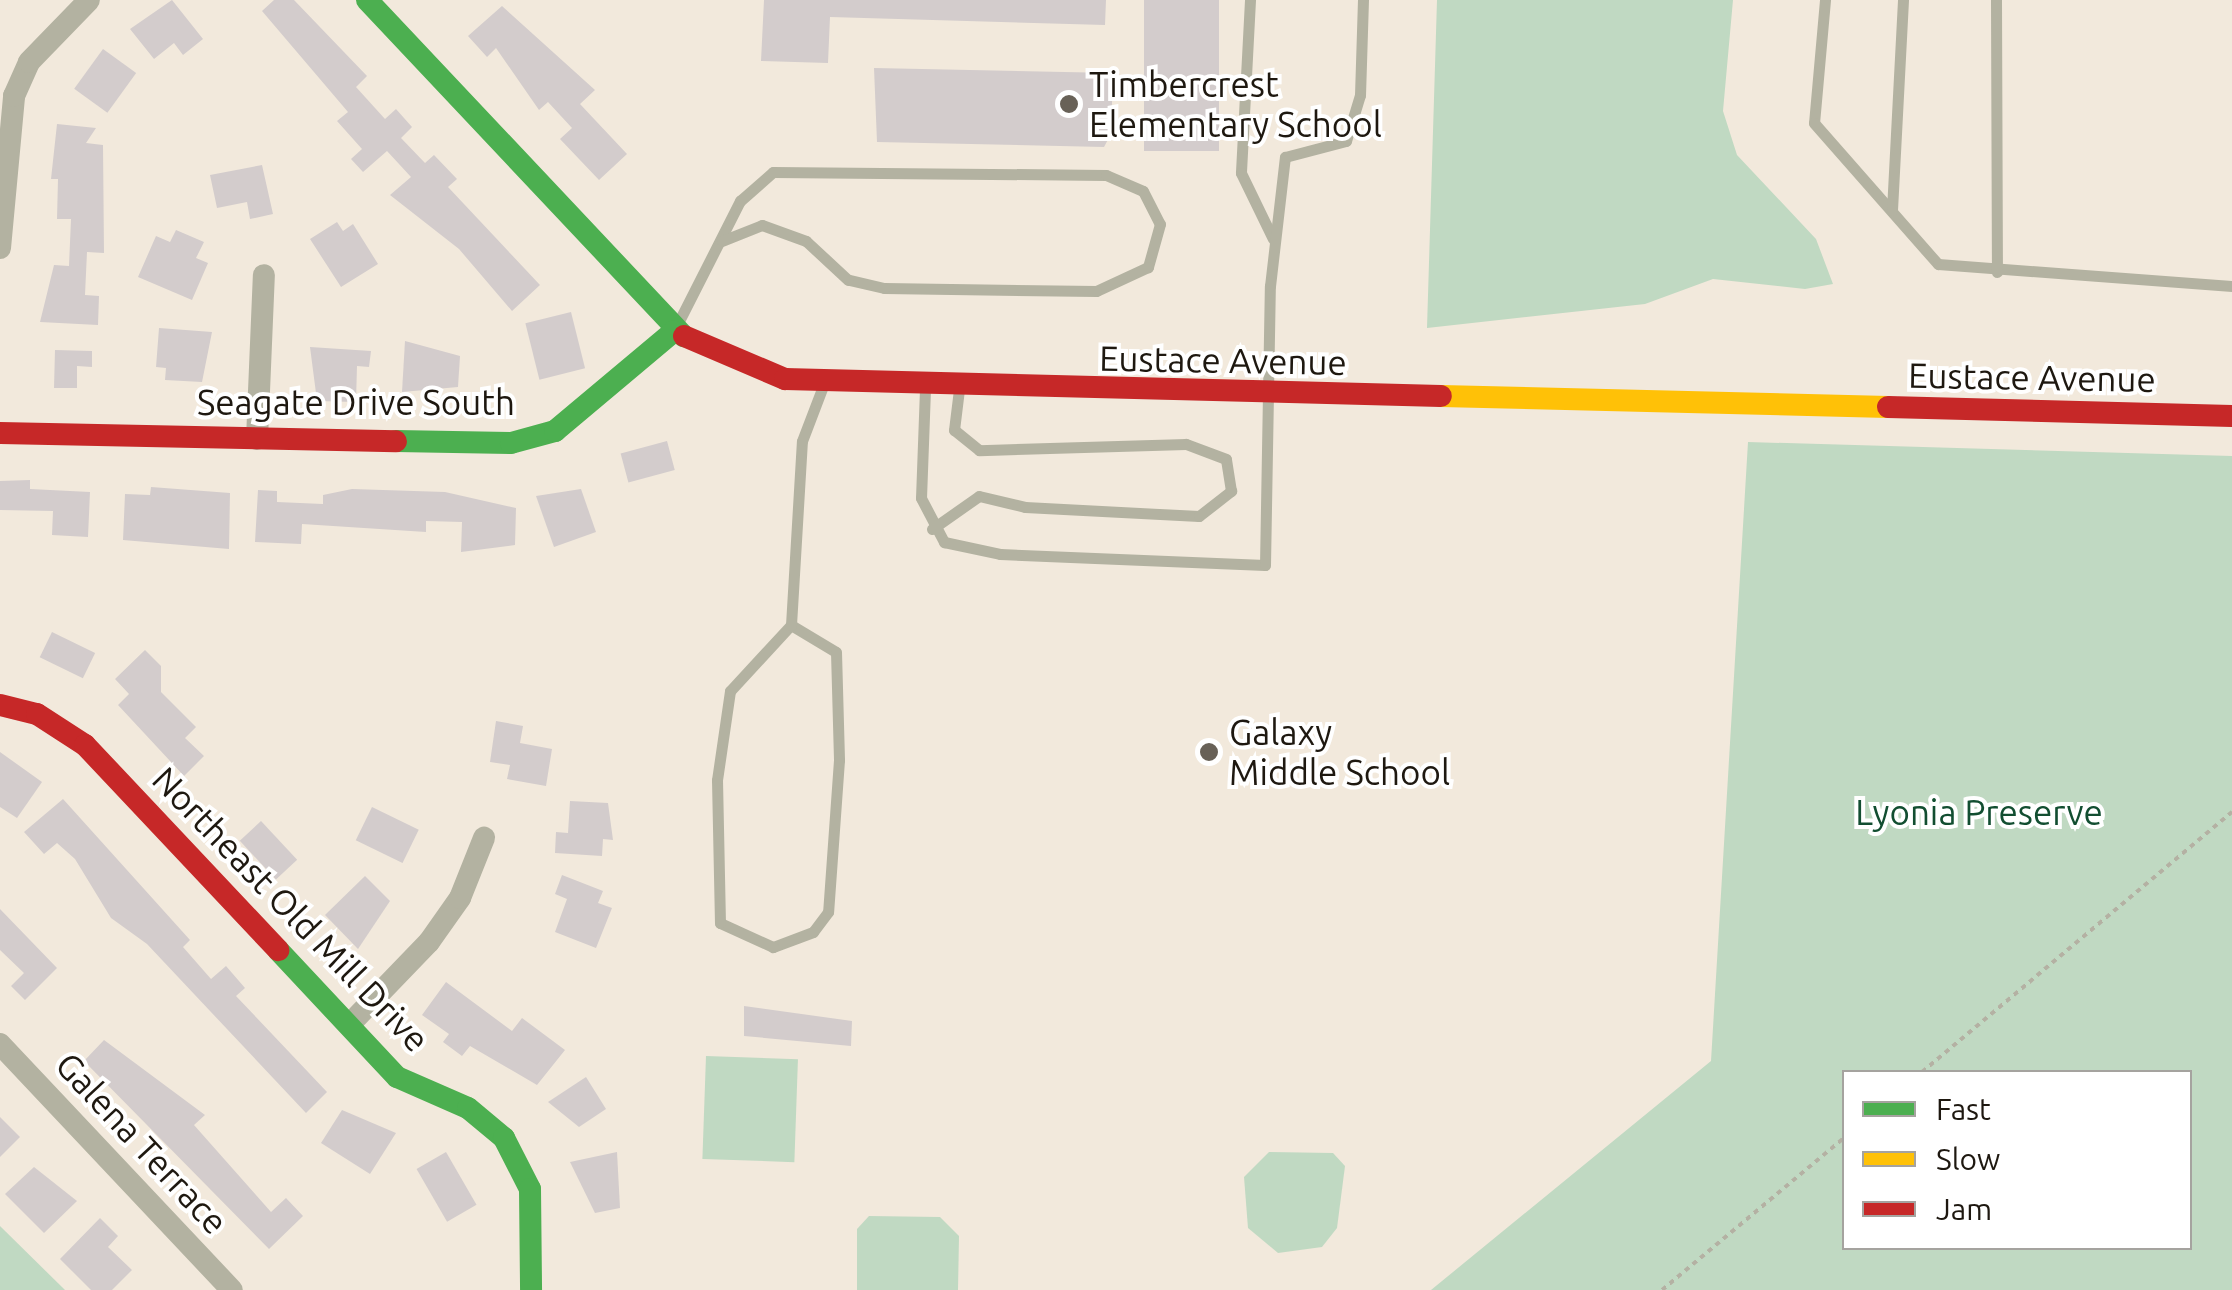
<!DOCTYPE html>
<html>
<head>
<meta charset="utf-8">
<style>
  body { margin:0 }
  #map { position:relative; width:2232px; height:1290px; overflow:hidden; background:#f2e9dc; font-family:Ubuntu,sans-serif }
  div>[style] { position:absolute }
  .green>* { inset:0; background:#c0d9c2; transform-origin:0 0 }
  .building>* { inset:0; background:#d3cccc; transform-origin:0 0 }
  .path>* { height:4px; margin-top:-2px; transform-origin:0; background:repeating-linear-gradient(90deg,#b4b1a3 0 5px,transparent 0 10px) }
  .lane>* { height:11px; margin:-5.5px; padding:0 5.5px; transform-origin:5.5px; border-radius:5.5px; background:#b3b2a1 }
  .street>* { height:22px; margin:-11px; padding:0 11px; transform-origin:11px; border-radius:11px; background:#b3b2a1 }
  .fast>* { height:22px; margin:-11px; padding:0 11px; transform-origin:11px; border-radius:11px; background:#4caf50 }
  .slow>* { height:22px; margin:-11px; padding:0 11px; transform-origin:11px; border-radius:11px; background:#ffc107 }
  .jam>* { height:22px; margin:-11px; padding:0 11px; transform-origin:11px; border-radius:11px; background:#c62828 }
  .dots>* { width:28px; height:28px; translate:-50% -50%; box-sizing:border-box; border:5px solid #fff; border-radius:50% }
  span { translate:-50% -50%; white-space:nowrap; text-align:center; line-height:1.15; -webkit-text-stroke:8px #fff; paint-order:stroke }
  .poi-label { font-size:35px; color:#1e1810 }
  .left { translate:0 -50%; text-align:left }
  .street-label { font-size:35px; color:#1e1810 }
  .park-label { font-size:35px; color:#124e31 }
  .legend { position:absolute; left:1842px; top:1070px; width:350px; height:180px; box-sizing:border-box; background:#fff; border:2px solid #a5a39f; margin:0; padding:12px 18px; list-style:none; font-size:30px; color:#1e1810 }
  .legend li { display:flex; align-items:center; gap:20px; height:50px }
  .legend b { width:50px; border:2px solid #a5a39f }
</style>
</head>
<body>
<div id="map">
  <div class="green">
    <div style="clip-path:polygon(1437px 0,1733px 0,1723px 111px,1737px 155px,1816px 239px,1833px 284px,1805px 289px,1713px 279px,1645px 304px,1427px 328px)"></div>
    <div style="clip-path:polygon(evenodd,1748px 442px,2232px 456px,2232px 1290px,1431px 1290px,1711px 1061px,1748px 442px,1844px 1072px,2190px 1072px,2190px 1248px,1844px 1248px,1844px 1072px)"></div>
    <div style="left:706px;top:1056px;width:92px;height:103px;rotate:2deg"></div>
    <div style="clip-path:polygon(1269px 1152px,1333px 1153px,1345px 1166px,1337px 1228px,1322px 1247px,1278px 1253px,1248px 1228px,1244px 1177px)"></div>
    <div style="clip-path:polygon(869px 1216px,940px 1217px,959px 1236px,958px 1290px,857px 1290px,857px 1229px)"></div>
    <div style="clip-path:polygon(0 1226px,65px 1290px,0 1290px)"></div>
  </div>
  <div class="building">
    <div style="clip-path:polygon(172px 0,203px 39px,183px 55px,174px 43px,154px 59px,130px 29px)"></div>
    <div style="clip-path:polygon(274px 0,294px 0,367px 76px,356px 87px,385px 119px,396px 109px,412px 127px,401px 138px,425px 163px,434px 155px,457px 179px,448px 187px,540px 285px,512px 311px,459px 249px,390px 195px,411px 177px,387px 151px,363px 172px,351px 159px,362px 149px,337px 121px,348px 112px,262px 11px)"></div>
    <div style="clip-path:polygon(764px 0,1106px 0,1105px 25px,830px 17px,828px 63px,761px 61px)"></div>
    <div style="left:1144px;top:0;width:75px;height:151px"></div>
    <div style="clip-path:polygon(502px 6px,595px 90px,580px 104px,627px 154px,599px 180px,560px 139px,572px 128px,548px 102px,539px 110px,496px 48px,487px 57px,468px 36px)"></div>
    <div style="left:103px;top:49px;width:41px;height:49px;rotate:36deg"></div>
    <div style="clip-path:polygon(874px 68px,1113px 73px,1111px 134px,1104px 147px,877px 142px)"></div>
    <div style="clip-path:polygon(57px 124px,96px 128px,86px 143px,103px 145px,104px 253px,87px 252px,85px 295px,99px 296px,98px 325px,40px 322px,54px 265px,69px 266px,71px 219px,57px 219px,58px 179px,51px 179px)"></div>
    <div style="clip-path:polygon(262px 165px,273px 214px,250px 219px,247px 202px,217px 208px,210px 175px)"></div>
    <div style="clip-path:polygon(337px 222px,343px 231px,353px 224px,378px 264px,341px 287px,310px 239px)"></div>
    <div style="clip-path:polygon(176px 230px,204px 242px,196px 258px,208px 263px,192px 300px,138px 277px,156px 236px,170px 242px)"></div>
    <div style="left:571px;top:312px;width:58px;height:47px;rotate:76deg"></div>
    <div style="clip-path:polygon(159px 328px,212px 332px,202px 382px,165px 380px,166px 368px,156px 367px)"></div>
    <div style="clip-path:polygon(405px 341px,460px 356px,458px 387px,402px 392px)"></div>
    <div style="clip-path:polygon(310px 347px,371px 351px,369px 367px,357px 366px,356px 402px,317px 401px)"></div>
    <div style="clip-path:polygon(55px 350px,92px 351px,92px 367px,77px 366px,77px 388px,54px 388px)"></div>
    <div style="left:667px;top:441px;width:30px;height:48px;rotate:75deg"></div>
    <div style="clip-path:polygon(30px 480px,30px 489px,90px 492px,88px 537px,52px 535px,53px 511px,0 510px,0 481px)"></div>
    <div style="clip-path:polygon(151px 487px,230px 493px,229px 549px,123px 540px,125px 494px,150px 495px)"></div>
    <div style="clip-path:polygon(352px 489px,445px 492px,516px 508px,515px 545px,461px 552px,462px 522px,426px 521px,426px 532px,302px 524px,301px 544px,255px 542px,258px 490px,277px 491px,277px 502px,323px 504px,323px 495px)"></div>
    <div style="clip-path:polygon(581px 489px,596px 532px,554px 547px,536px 496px)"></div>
    <div style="left:52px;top:632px;width:48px;height:28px;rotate:26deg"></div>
    <div style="clip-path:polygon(145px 650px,161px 666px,161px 692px,196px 727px,185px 738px,204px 756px,184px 776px,118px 705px,129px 694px,115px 679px)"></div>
    <div style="clip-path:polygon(496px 721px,523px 726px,520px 743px,552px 749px,546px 786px,507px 779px,510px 765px,490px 762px)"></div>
    <div style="clip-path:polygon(0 752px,42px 782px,17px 818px,0 807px)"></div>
    <div style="clip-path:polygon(63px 799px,190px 940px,183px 947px,211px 979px,226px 966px,245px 988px,236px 996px,327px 1092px,306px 1113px,147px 944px,111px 918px,75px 859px,57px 843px,44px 854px,24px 832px)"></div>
    <div style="clip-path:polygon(570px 801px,608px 803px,613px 840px,603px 839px,602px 856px,555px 853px,556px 832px,568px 833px)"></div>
    <div style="left:372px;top:807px;width:52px;height:37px;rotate:26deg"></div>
    <div style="left:261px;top:821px;width:53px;height:29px;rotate:47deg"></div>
    <div style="clip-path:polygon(562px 875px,603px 891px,598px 903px,612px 908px,596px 948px,555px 932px,567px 899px,555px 894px)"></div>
    <div style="clip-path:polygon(365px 876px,390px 901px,358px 949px,325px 915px)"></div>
    <div style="clip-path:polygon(0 909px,57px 968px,25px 1000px,11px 986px,24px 973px,0 950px)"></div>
    <div style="clip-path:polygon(446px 982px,512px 1031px,522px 1018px,565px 1050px,537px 1085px,470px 1046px,462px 1056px,443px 1042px,449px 1034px,422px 1015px)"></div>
    <div style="clip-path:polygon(744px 1006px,852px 1021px,851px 1046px,744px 1036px)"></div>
    <div style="clip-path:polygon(104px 1040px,205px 1115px,194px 1125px,271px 1212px,286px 1198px,303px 1216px,269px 1249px,84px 1061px)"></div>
    <div style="clip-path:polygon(586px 1077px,606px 1109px,579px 1127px,548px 1102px)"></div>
    <div style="clip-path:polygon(342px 1110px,396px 1133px,370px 1174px,321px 1143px)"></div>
    <div style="clip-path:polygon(0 1117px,20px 1137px,0 1157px)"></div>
    <div style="left:446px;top:1152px;width:61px;height:34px;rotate:60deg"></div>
    <div style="clip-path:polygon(617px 1152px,620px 1208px,595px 1213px,570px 1162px)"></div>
    <div style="clip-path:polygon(34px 1167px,77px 1201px,44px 1233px,5px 1194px)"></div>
    <div style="clip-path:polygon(100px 1218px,118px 1236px,108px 1247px,132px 1270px,112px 1290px,91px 1290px,60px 1259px)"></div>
  </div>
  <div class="path">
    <div style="left:1922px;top:1072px;width:405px;rotate:-40deg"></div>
    <div style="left:1662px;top:1290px;width:237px;rotate:-39.9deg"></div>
  </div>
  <div class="lane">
    <div style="left:1250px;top:0;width:173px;rotate:93deg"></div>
    <div style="left:1241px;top:173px;width:73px;rotate:64.1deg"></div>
    <div style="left:1825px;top:0;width:123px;rotate:95.1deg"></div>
    <div style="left:1814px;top:123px;width:188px;rotate:48.7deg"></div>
    <div style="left:1938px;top:264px;width:295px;rotate:4.3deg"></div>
    <div style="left:1996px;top:0;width:272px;rotate:89.8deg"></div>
    <div style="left:1892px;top:210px;width:210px;rotate:-87deg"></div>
    <div style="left:675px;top:329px;width:144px;rotate:-63.1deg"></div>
    <div style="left:740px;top:201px;width:44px;rotate:-41.3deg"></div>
    <div style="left:773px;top:172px;width:333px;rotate:0.5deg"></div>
    <div style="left:1106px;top:175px;width:40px;rotate:23.4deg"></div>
    <div style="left:1143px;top:191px;width:37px;rotate:63deg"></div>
    <div style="left:1160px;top:224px;width:45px;rotate:105.6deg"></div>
    <div style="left:1148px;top:267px;width:57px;rotate:155.2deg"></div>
    <div style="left:1096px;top:291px;width:212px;rotate:-179.2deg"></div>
    <div style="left:884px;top:288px;width:37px;rotate:-167deg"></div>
    <div style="left:848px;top:280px;width:57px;rotate:-137.1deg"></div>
    <div style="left:806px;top:241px;width:47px;rotate:-160deg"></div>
    <div style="left:762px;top:225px;width:43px;rotate:158.2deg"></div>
    <div style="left:925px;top:389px;width:109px;rotate:92.1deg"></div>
    <div style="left:921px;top:498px;width:50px;rotate:62.4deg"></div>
    <div style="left:944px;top:542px;width:57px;rotate:12.1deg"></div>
    <div style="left:1000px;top:554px;width:265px;rotate:2.4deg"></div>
    <div style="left:1265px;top:565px;width:279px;rotate:-89deg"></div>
    <div style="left:1270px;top:286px;width:130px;rotate:-83.4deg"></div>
    <div style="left:1285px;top:157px;width:63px;rotate:-14.7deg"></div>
    <div style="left:1346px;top:141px;width:48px;rotate:-73.1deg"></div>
    <div style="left:1360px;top:95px;width:95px;rotate:-88.2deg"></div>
    <div style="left:932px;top:529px;width:57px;rotate:-35.1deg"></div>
    <div style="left:979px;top:496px;width:47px;rotate:13.4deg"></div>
    <div style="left:1025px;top:507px;width:174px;rotate:3deg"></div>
    <div style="left:1199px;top:516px;width:41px;rotate:-38deg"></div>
    <div style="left:1231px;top:491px;width:32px;rotate:-99deg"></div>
    <div style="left:1226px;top:459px;width:43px;rotate:-159.4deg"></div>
    <div style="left:1186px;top:444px;width:207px;rotate:178.3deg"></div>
    <div style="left:979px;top:450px;width:32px;rotate:-141deg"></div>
    <div style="left:954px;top:430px;width:41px;rotate:-83deg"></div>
    <div style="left:791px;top:625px;width:52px;rotate:31deg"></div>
    <div style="left:836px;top:652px;width:108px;rotate:88.4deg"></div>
    <div style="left:839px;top:760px;width:152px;rotate:94.1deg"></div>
    <div style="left:828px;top:912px;width:25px;rotate:127deg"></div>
    <div style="left:813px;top:932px;width:43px;rotate:159.4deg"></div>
    <div style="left:773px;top:947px;width:58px;rotate:-155.6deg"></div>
    <div style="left:720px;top:923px;width:143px;rotate:-91.2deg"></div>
    <div style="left:717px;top:780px;width:90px;rotate:-81.7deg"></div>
    <div style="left:730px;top:691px;width:90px;rotate:-47.3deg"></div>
    <div style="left:791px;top:625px;width:184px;rotate:-86.6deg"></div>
    <div style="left:802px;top:441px;width:59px;rotate:-69.1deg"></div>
  </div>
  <div class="street">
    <div style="left:0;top:248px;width:153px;rotate:-84.7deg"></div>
    <div style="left:14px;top:96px;width:37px;rotate:-66deg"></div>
    <div style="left:29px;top:62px;width:86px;rotate:-45.9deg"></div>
    <div style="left:257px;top:439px;width:164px;rotate:-87.6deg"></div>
    <div style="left:350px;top:1024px;width:114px;rotate:-46.1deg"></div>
    <div style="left:429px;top:942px;width:54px;rotate:-54.8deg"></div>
    <div style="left:460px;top:898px;width:65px;rotate:-68.2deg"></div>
    <div style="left:0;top:1044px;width:338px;rotate:46.7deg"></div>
  </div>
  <div class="fast">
    <div style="left:367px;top:0;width:462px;rotate:46.7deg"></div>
    <div style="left:396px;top:441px;width:115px;rotate:1deg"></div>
    <div style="left:511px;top:443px;width:46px;rotate:-15.3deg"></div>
    <div style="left:555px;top:431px;width:155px;rotate:-40deg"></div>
    <div style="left:278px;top:950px;width:174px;rotate:46.9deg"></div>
    <div style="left:397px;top:1077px;width:77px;rotate:23.6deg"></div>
    <div style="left:468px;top:1108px;width:47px;rotate:39.8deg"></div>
    <div style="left:504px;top:1138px;width:57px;rotate:63deg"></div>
    <div style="left:530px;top:1189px;width:101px;rotate:89.4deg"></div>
  </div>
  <div class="slow">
    <div style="left:1441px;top:396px;width:447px;rotate:1.4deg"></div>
  </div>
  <div class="jam">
    <div style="left:684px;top:336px;width:110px;rotate:23.1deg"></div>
    <div style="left:785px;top:379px;width:656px;rotate:1.48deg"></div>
    <div style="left:1888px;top:407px;width:344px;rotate:1.5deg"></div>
    <div style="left:0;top:433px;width:396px;rotate:1.2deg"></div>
    <div style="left:0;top:705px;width:38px;rotate:14deg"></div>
    <div style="left:37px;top:714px;width:57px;rotate:32.9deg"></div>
    <div style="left:85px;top:745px;width:282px;rotate:46.7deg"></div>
  </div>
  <div class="dots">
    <div style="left:1069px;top:104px;background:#686157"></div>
    <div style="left:1209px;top:752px;background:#686157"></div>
  </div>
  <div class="poi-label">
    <span class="left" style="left:1089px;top:104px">Timbercrest<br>Elementary School</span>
    <span class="left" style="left:1229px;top:752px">Galaxy<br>Middle School</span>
  </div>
  <div class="street-label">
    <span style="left:1223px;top:360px;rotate:1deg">Eustace Avenue</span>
    <span style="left:2032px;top:377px;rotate:1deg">Eustace Avenue</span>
    <span style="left:356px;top:402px">Seagate Drive South</span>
    <span style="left:291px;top:909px;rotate:46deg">Northeast Old Mill Drive</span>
    <span style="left:142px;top:1143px;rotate:47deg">Galena Terrace</span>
  </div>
  <div class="park-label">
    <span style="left:1979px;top:812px">Lyonia Preserve</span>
  </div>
  <ul class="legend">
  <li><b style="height:12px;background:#4caf50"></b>Fast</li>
  <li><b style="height:12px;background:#ffc107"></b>Slow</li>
  <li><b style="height:12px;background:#c62828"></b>Jam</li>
  </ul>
</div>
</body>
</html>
